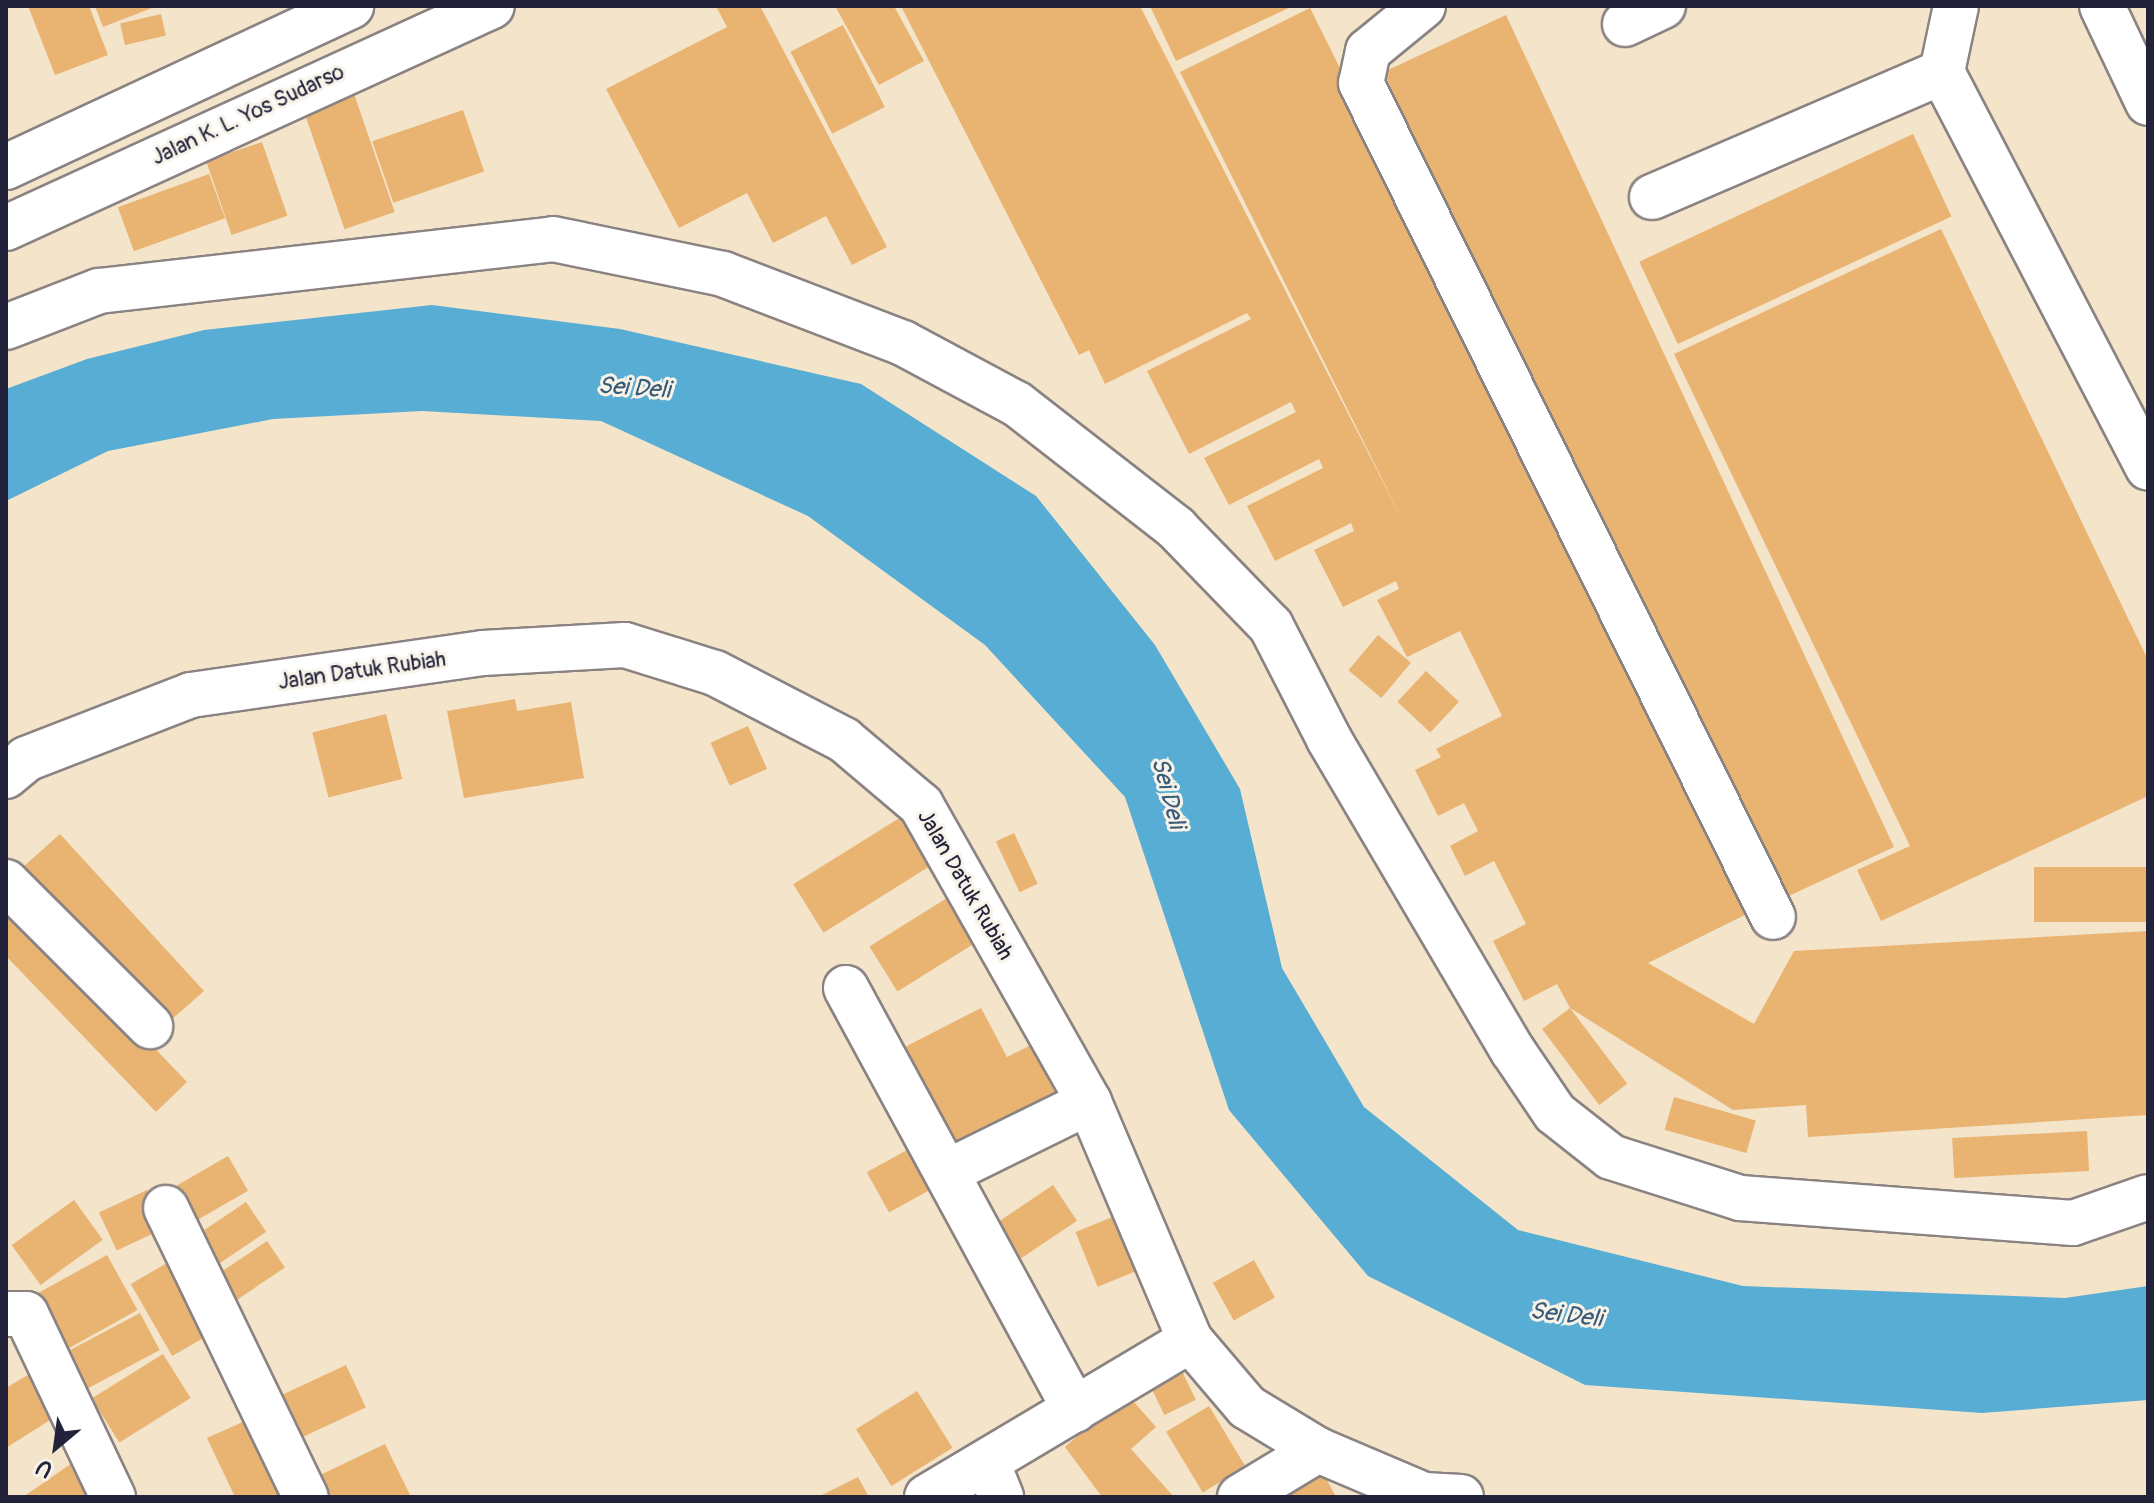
<!DOCTYPE html>
<html>
<head>
<meta charset="utf-8">
<style>
  body { margin:0 }
  #map { position:relative; width:2154px; height:1503px; overflow:hidden; background:#f3e4ca; font-family:Pangolin,sans-serif }
  div>[style] { position:absolute }
  .water>* { inset:0; background:#57add4 }
  .building>* { inset:0; background:#e9b372; transform-origin:0 0 }
  .roads { filter:drop-shadow(2px 0 #8a8382) drop-shadow(-2px 0 #8a8382) drop-shadow(0 2px #8a8382) drop-shadow(0 -2px #8a8382) }
  .minor>* { height:44px; margin:-22px; padding:0 22px; transform-origin:22px; border-radius:22px; background:#fff }
  .highway>* { height:44px; margin:-22px; padding:0 22px; transform-origin:22px; border-radius:22px; background:#fff }
  span { translate:-50% -50%; white-space:nowrap; text-align:center; line-height:1.15; -webkit-text-stroke:6px #f7f3e8; paint-order:stroke }
  .street-label { font-size:22px; color:#22223b }
  .water-label { font-size:24px; color:#375a78; font-style:italic }
  .frame { position:absolute; inset:0; border:8px solid #22223b; pointer-events:none }
  .north { position:absolute; left:16px; top:1407px; width:80px; height:80px; -webkit-text-stroke:6px #f7f3e8; paint-order:stroke; rotate:209deg; font-size:22px; font-weight:700; line-height:32px; text-align:center; color:#22223b }
  .north::after { content:''; display:block; margin:auto; width:28px; height:36px; background:#22223b; clip-path:polygon(50% 0,100% 100%,50% 72%,0 100%) }
</style>
</head>
<body>
<div id="map">
  <div class="water">
    <div style="clip-path:polygon(432px 305px,620px 329px,861px 384px,1036px 496px,1155px 645px,1240px 789px,1282px 968px,1364px 1107px,1518px 1230px,1743px 1286px,2065px 1298px,2148px 1286px,2148px 1400px,1982px 1413px,1585px 1385px,1368px 1276px,1229px 1110px,1125px 797px,985px 645px,808px 516px,601px 421px,422px 411px,273px 419px,108px 451px,6px 501px,6px 389px,87px 359px,204px 330px)"></div>
  </div>
  <div class="building">
    <div style="clip-path:polygon(28px 6px,89px 6px,108px 55px,55px 75px)"></div>
    <div style="clip-path:polygon(95px 6px,157px 6px,103px 27px)"></div>
    <div style="clip-path:polygon(716px 6px,760px 6px,887px 247px,852px 265px,826px 216px,773px 243px,747px 193px,679px 228px,606px 89px,727px 27px)"></div>
    <div style="clip-path:polygon(835px 6px,894px 6px,924px 61px,879px 85px)"></div>
    <div style="clip-path:polygon(901px 6px,1140px 6px,1405px 525px,1180px 72px,1310px 8px,1759px 908px,1648px 963px,1754px 1024px,1794px 951px,2148px 931px,2148px 1115px,1808px 1137px,1806px 1105px,1733px 1110px,1570px 1008px,1557px 984px,1524px 1001px,1493px 941px,1526px 924px,1494px 861px,1465px 876px,1450px 846px,1478px 831px,1464px 803px,1438px 816px,1415px 770px,1441px 757px,1436px 749px,1502px 716px,1460px 631px,1407px 657px,1377px 600px,1399px 589px,1396px 581px,1343px 607px,1314px 550px,1354px 531px,1351px 523px,1275px 561px,1247px 506px,1323px 468px,1319px 459px,1229px 505px,1204px 458px,1296px 412px,1291px 402px,1189px 454px,1147px 371px,1251px 319px,1247px 313px,1105px 384px,1089px 350px,1079px 355px)"></div>
    <div style="clip-path:polygon(1150px 6px,1293px 6px,1176px 61px)"></div>
    <div style="left:161px;top:14px;width:22px;height:42px;rotate:77deg"></div>
    <div style="left:1506px;top:15px;width:918px;height:135px;rotate:65deg"></div>
    <div style="left:843px;top:25px;width:92px;height:59px;rotate:63deg"></div>
    <div style="left:353px;top:91px;width:128px;height:53px;rotate:71deg"></div>
    <div style="left:463px;top:110px;width:65px;height:96px;rotate:71deg"></div>
    <div style="left:1913px;top:134px;width:91px;height:302px;rotate:65deg"></div>
    <div style="left:262px;top:142px;width:78px;height:59px;rotate:71deg"></div>
    <div style="left:209px;top:174px;width:47px;height:97px;rotate:70deg"></div>
    <div style="clip-path:polygon(1941px 229px,2148px 660px,2148px 796px,1881px 921px,1857px 870px,1910px 846px,1674px 354px)"></div>
    <div style="left:1378px;top:635px;width:43px;height:46px;rotate:40deg"></div>
    <div style="left:1426px;top:671px;width:45px;height:42px;rotate:43deg"></div>
    <div style="clip-path:polygon(515px 699px,517px 711px,571px 702px,584px 778px,464px 798px,447px 711px)"></div>
    <div style="left:386px;top:714px;width:67px;height:76px;rotate:76deg"></div>
    <div style="left:748px;top:726px;width:47px;height:41px;rotate:66deg"></div>
    <div style="left:901px;top:817px;width:57px;height:127px;rotate:58deg"></div>
    <div style="left:1014px;top:833px;width:56px;height:20px;rotate:65deg"></div>
    <div style="clip-path:polygon(60px 834px,204px 991px,170px 1021px,85px 929px,73px 939px,13px 876px)"></div>
    <div style="left:2148px;top:867px;width:55px;height:114px;rotate:90deg"></div>
    <div style="clip-path:polygon(6px 893px,187px 1082px,156px 1112px,6px 956px)"></div>
    <div style="left:955px;top:893px;width:53px;height:101px;rotate:58deg"></div>
    <div style="clip-path:polygon(981px 1008px,1007px 1057px,1031px 1045px,1058px 1098px,953px 1151px,901px 1049px)"></div>
    <div style="left:1570px;top:1008px;width:95px;height:35px;rotate:53deg"></div>
    <div style="left:1674px;top:1097px;width:85px;height:34px;rotate:16deg"></div>
    <div style="left:2087px;top:1131px;width:40px;height:135px;rotate:87deg"></div>
    <div style="left:907px;top:1150px;width:46px;height:46px;rotate:61deg"></div>
    <div style="left:228px;top:1156px;width:40px;height:67px;rotate:60deg"></div>
    <div style="left:1053px;top:1185px;width:43px;height:77px;rotate:56deg"></div>
    <div style="left:147px;top:1190px;width:42px;height:53px;rotate:65deg"></div>
    <div style="left:74px;top:1200px;width:49px;height:77px;rotate:54deg"></div>
    <div style="left:246px;top:1202px;width:36px;height:60px;rotate:56deg"></div>
    <div style="left:1120px;top:1214px;width:59px;height:48px;rotate:68deg"></div>
    <div style="left:267px;top:1241px;width:32px;height:58px;rotate:56deg"></div>
    <div style="left:107px;top:1255px;width:63px;height:92px;rotate:61deg"></div>
    <div style="left:174px;top:1259px;width:83px;height:50px;rotate:60deg"></div>
    <div style="left:1254px;top:1260px;width:43px;height:47px;rotate:61deg"></div>
    <div style="left:140px;top:1313px;width:42px;height:87px;rotate:62deg"></div>
    <div style="left:163px;top:1354px;width:52px;height:84px;rotate:58deg"></div>
    <div style="left:1177px;top:1361px;width:43px;height:35px;rotate:64deg"></div>
    <div style="left:346px;top:1365px;width:47px;height:91px;rotate:65deg"></div>
    <div style="clip-path:polygon(31px 1373px,58px 1415px,6px 1448px,6px 1388px)"></div>
    <div style="left:917px;top:1391px;width:67px;height:72px;rotate:58deg"></div>
    <div style="clip-path:polygon(1126px 1393px,1156px 1427px,1131px 1449px,1174px 1497px,1102px 1497px,1065px 1447px)"></div>
    <div style="left:1209px;top:1406px;width:71px;height:50px;rotate:59deg"></div>
    <div style="clip-path:polygon(254px 1417px,292px 1497px,235px 1497px,207px 1438px)"></div>
    <div style="clip-path:polygon(385px 1444px,411px 1497px,326px 1497px,316px 1477px)"></div>
    <div style="clip-path:polygon(75px 1461px,100px 1497px,23px 1497px)"></div>
    <div style="clip-path:polygon(1322px 1471px,1336px 1497px,1274px 1497px)"></div>
    <div style="clip-path:polygon(858px 1477px,869px 1497px,818px 1497px)"></div>
  </div>
  <div class="roads">
    <div class="minor">
      <div style="left:1423px;top:6px;width:71px;rotate:140.7deg"></div>
      <div style="left:1368px;top:51px;width:33px;rotate:102deg"></div>
      <div style="left:1361px;top:83px;width:930px;rotate:63.71deg"></div>
      <div style="left:1956px;top:6px;width:67px;rotate:102deg"></div>
      <div style="left:1942px;top:72px;width:446px;rotate:62.5deg"></div>
      <div style="left:2102px;top:6px;width:107px;rotate:64.6deg"></div>
      <div style="left:1625px;top:24px;width:42px;rotate:-25.3deg"></div>
      <div style="left:1652px;top:197px;width:316px;rotate:-23.3deg"></div>
      <div style="left:6px;top:327px;width:100px;rotate:-21.2deg"></div>
      <div style="left:99px;top:291px;width:457px;rotate:-6.5deg"></div>
      <div style="left:553px;top:239px;width:174px;rotate:11.6deg"></div>
      <div style="left:723px;top:274px;width:193px;rotate:21deg"></div>
      <div style="left:903px;top:343px;width:129px;rotate:28.2deg"></div>
      <div style="left:1017px;top:404px;width:202px;rotate:37.9deg"></div>
      <div style="left:1176px;top:528px;width:136px;rotate:45.9deg"></div>
      <div style="left:1271px;top:626px;width:127px;rotate:62.8deg"></div>
      <div style="left:1329px;top:739px;width:362px;rotate:59.5deg"></div>
      <div style="left:1513px;top:1051px;width:75px;rotate:55.9deg"></div>
      <div style="left:1555px;top:1113px;width:71px;rotate:38.2deg"></div>
      <div style="left:1611px;top:1157px;width:135px;rotate:17.6deg"></div>
      <div style="left:1740px;top:1198px;width:334px;rotate:4.3deg"></div>
      <div style="left:2073px;top:1223px;width:79px;rotate:-19.1deg"></div>
      <div style="left:6px;top:776px;width:26px;rotate:-40deg"></div>
      <div style="left:26px;top:759px;width:177px;rotate:-21.2deg"></div>
      <div style="left:191px;top:695px;width:295px;rotate:-8.2deg"></div>
      <div style="left:483px;top:653px;width:142px;rotate:-3.2deg"></div>
      <div style="left:625px;top:645px;width:94px;rotate:17.3deg"></div>
      <div style="left:715px;top:673px;width:145px;rotate:27.4deg"></div>
      <div style="left:844px;top:740px;width:101px;rotate:40.2deg"></div>
      <div style="left:921px;top:805px;width:341px;rotate:60.5deg"></div>
      <div style="left:1089px;top:1102px;width:259px;rotate:67deg"></div>
      <div style="left:1190px;top:1340px;width:88px;rotate:49.6deg"></div>
      <div style="left:1247px;top:1407px;width:83px;rotate:31.2deg"></div>
      <div style="left:1318px;top:1450px;width:115px;rotate:23deg"></div>
      <div style="left:1424px;top:1495px;width:37px;rotate:3deg"></div>
      <div style="left:6px;top:882px;width:204px;rotate:45deg"></div>
      <div style="left:846px;top:988px;width:480px;rotate:61.5deg"></div>
      <div style="left:949px;top:1171px;width:156px;rotate:-26.2deg"></div>
      <div style="left:166px;top:1208px;width:321px;rotate:64.2deg"></div>
      <div style="left:6px;top:1314px;width:20px"></div>
      <div style="left:26px;top:1314px;width:203px;rotate:64.6deg"></div>
      <div style="left:987px;top:1462px;width:38px;rotate:68deg"></div>
      <div style="left:927px;top:1497px;width:306px;rotate:-30.8deg"></div>
      <div style="left:1240px;top:1497px;width:91px;rotate:-31.1deg"></div>
    </div>
    <div class="highway">
      <div style="left:6px;top:167px;width:381px;rotate:-25deg"></div>
      <div style="left:6px;top:228px;width:534px;rotate:-24.55deg"></div>
    </div>
  </div>
  <div class="street-label">
    <span style="left:248px;top:115px;rotate:-25deg">Jalan K. L. Yos Sudarso</span>
    <span style="left:362px;top:671px;rotate:-8deg">Jalan Datuk Rubiah</span>
    <span style="left:965px;top:885px;rotate:60deg">Jalan Datuk Rubiah</span>
  </div>
  <div class="water-label">
    <span style="left:634px;top:388px;rotate:4deg">Sei Deli</span>
    <span style="left:1168px;top:793px;rotate:75deg">Sei Deli</span>
    <span style="left:1566px;top:1315px;rotate:7deg">Sei Deli</span>
  </div>
  <div class="frame"></div>
  <div class="north">U</div>
</div>
</body>
</html>
